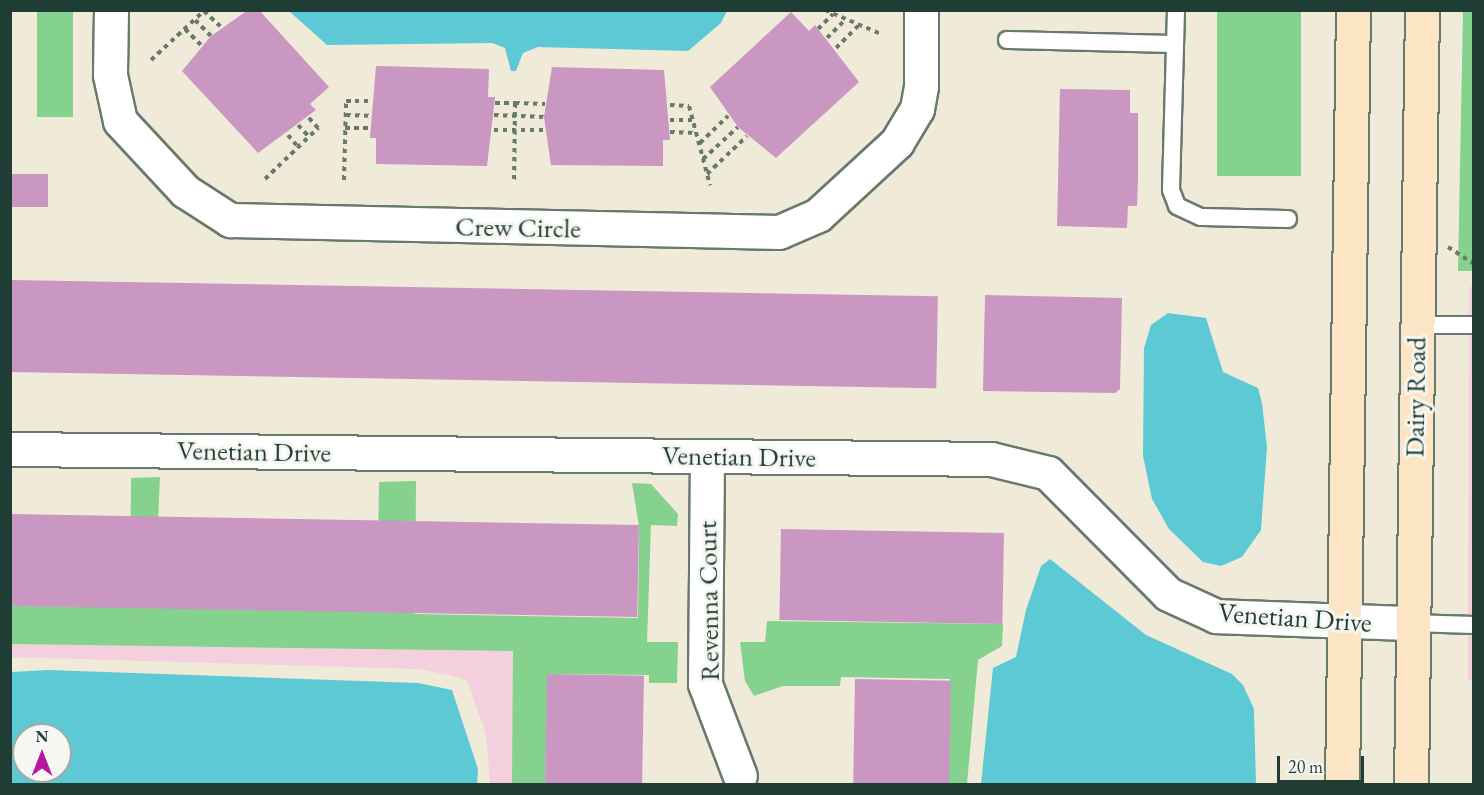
<!DOCTYPE html>
<html>
<head>
<meta charset="utf-8">
<style>
  body { margin:0 }
  #map { position:relative; width:1484px; height:795px; overflow:hidden; background:#efebd8; font-family:"EB Garamond",serif }
  div>[style] { position:absolute }
  .built>* { inset:0; background:#f4cfde }
  .green>* { inset:0; background:#85d18e; transform-origin:0 0 }
  .water>* { inset:0; background:#5dc9d5 }
  .building>* { inset:0; background:#ca96c2; transform-origin:0 0 }
  .path>* { height:4px; margin-top:-2px; transform-origin:0; background:repeating-linear-gradient(90deg,#687a6d 0 4.5px,transparent 0 9px) }
  .roads { filter:drop-shadow(2px 0 #687a6d) drop-shadow(-2px 0 #687a6d) drop-shadow(0 2px #687a6d) drop-shadow(0 -2px #687a6d) }
  .lane>* { height:16px; margin:-8px; padding:0 8px; transform-origin:8px; border-radius:8px; background:#fff }
  .street>* { height:33px; margin:-16.5px; padding:0 16.5px; transform-origin:16.5px; border-radius:16.5px; background:#fff }
  .secondary>* { height:33px; margin:-16.5px; padding:0 16.5px; transform-origin:16.5px; border-radius:16.5px; background:#fce5c4 }
  span { translate:-50% -50%; white-space:nowrap; text-align:center; line-height:1.15; -webkit-text-stroke:6px #f6f6f2; paint-order:stroke }
  .street-label { font-size:27px; color:#1f3d34 }
  .frame { position:absolute; inset:0; border:12px solid #1f3d34; pointer-events:none }
  .north { position:absolute; left:12px; top:723px; width:60px; height:60px; box-sizing:border-box; background:#f6f6f2; border:2px solid #a0aca6; border-radius:50%; rotate:0deg; font-size:16px; font-weight:700; line-height:24px; text-align:center; color:#1f3d34 }
  .north::after { content:''; display:block; margin:auto; width:21px; height:27px; background:#b5179e; clip-path:polygon(50% 0,100% 100%,50% 72%,0 100%) }
  .scale { position:absolute; left:1277px; top:756px; width:87px; height:27px; box-sizing:border-box; border:3px solid #1f3d34; border-top:0; padding-left:8px; font-size:18px; line-height:21px; white-space:nowrap; color:#1f3d34; -webkit-text-stroke:4px #f6f6f2; paint-order:stroke }
</style>
</head>
<body>
<div id="map">
  <div class="built">
    <div style="clip-path:polygon(1469px 287px,1474px 287px,1474px 680px,1468px 680px)"></div>
    <div style="clip-path:polygon(10px 644px,513px 651px,515px 784px,490px 784px,486px 734px,467px 681px,454px 676px,418px 669px,11px 657px)"></div>
  </div>
  <div class="green">
    <div style="left:37px;top:11px;width:36px;height:106px"></div>
    <div style="left:1217px;top:11px;width:84px;height:165px"></div>
    <div style="clip-path:polygon(1463px 11px,1474px 11px,1473px 271px,1458px 271px)"></div>
    <div style="clip-path:polygon(160px 477px,154px 607px,377px 610px,379px 482px,416px 481px,415px 614px,638px 618px,639px 526px,632px 483px,651px 484px,678px 514px,677px 526px,651px 525px,647px 642px,678px 642px,677px 683px,649px 683px,649px 675px,548px 674px,545px 784px,512px 784px,513px 651px,11px 644px,11px 606px,130px 607px,131px 478px)"></div>
    <div style="clip-path:polygon(767px 621px,1003px 624px,1002px 646px,978px 660px,967px 784px,949px 784px,950px 679px,841px 677px,840px 686px,783px 686px,754px 696px,745px 681px,740px 642px,765px 642px)"></div>
  </div>
  <div class="water">
    <div style="clip-path:polygon(289px 11px,727px 11px,721px 23px,688px 51px,538px 47px,523px 53px,516px 71px,511px 71px,505px 48px,492px 43px,327px 45px)"></div>
    <div style="clip-path:polygon(1168px 313px,1206px 318px,1223px 372px,1258px 388px,1262px 403px,1267px 447px,1261px 530px,1242px 557px,1221px 566px,1203px 562px,1169px 529px,1152px 499px,1143px 456px,1144px 348px,1151px 325px)"></div>
    <div style="clip-path:polygon(1050px 559px,1146px 635px,1232px 674px,1243px 685px,1254px 709px,1256px 784px,981px 784px,993px 668px,1016px 657px,1026px 610px,1041px 566px)"></div>
    <div style="clip-path:polygon(evenodd,48px 670px,418px 683px,452px 690px,478px 769px,477px 784px,11px 784px,11px 672px,48px 670px,24px 735px,60px 735px,60px 771px,24px 771px,24px 735px)"></div>
  </div>
  <div class="building">
    <div style="clip-path:polygon(248px 10px,259px 10px,329px 87px,310px 104px,316px 110px,258px 153px,182px 71px,211px 36px)"></div>
    <div style="clip-path:polygon(791px 12px,809px 31px,815px 25px,859px 82px,776px 158px,738px 127px,710px 87px)"></div>
    <div style="clip-path:polygon(376px 66px,489px 69px,488px 97px,495px 97px,487px 166px,376px 164px,376px 138px,370px 138px)"></div>
    <div style="clip-path:polygon(552px 67px,664px 70px,670px 140px,663px 140px,663px 166px,551px 165px,544px 117px)"></div>
    <div style="clip-path:polygon(1060px 89px,1130px 90px,1130px 113px,1138px 113px,1138px 177px,1137px 206px,1128px 206px,1127px 228px,1057px 226px)"></div>
    <div style="left:10px;top:174px;width:38px;height:33px"></div>
    <div style="left:10px;top:280px;width:928px;height:92px;rotate:1deg"></div>
    <div style="clip-path:polygon(985px 295px,1122px 298px,1120px 389px,1115px 393px,983px 391px)"></div>
    <div style="left:10px;top:514px;width:629px;height:92px;rotate:1deg"></div>
    <div style="left:781px;top:529px;width:223px;height:91px;rotate:1deg"></div>
    <div style="left:547px;top:674px;width:97px;height:110px;rotate:1deg"></div>
    <div style="left:855px;top:679px;width:96px;height:105px;rotate:1deg"></div>
  </div>
  <div class="path">
    <div style="left:825px;top:10px;width:61px;rotate:23.2deg"></div>
    <div style="left:195px;top:20px;width:23px;rotate:45deg"></div>
    <div style="left:185px;top:29px;width:23px;rotate:45deg"></div>
    <div style="left:818px;top:29px;width:21px;rotate:-45deg"></div>
    <div style="left:827px;top:38px;width:27px;rotate:-45deg"></div>
    <div style="left:836px;top:48px;width:33px;rotate:-45deg"></div>
    <div style="left:151px;top:60px;width:72px;rotate:-42.8deg"></div>
    <div style="left:204px;top:11px;width:23px;rotate:43deg"></div>
    <div style="left:495px;top:103px;width:20px"></div>
    <div style="left:515px;top:103px;width:79px;rotate:90.7deg"></div>
    <div style="left:515px;top:103px;width:30px;rotate:2deg"></div>
    <div style="left:670px;top:105px;width:19px;rotate:3deg"></div>
    <div style="left:689px;top:106px;width:82px;rotate:75.1deg"></div>
    <div style="left:346px;top:115px;width:23px;rotate:2deg"></div>
    <div style="left:494px;top:115px;width:50px;rotate:2.3deg"></div>
    <div style="left:670px;top:120px;width:23px"></div>
    <div style="left:298px;top:125px;width:16px;rotate:47deg"></div>
    <div style="left:345px;top:128px;width:24px"></div>
    <div style="left:494px;top:130px;width:50px"></div>
    <div style="left:670px;top:132px;width:26px;rotate:2deg"></div>
    <div style="left:288px;top:135px;width:16px;rotate:50deg"></div>
    <div style="left:700px;top:143px;width:39px;rotate:-44deg"></div>
    <div style="left:703px;top:159px;width:47px;rotate:-42.4deg"></div>
    <div style="left:707px;top:174px;width:55px;rotate:-43.5deg"></div>
    <div style="left:265px;top:179px;width:74px;rotate:-43.9deg"></div>
    <div style="left:318px;top:128px;width:15px;rotate:-132deg"></div>
    <div style="left:344px;top:180px;width:79px;rotate:-88.5deg"></div>
    <div style="left:346px;top:101px;width:24px"></div>
    <div style="left:1448px;top:247px;width:31px;rotate:33deg"></div>
  </div>
  <div class="roads">
    <div class="lane">
      <div style="left:1176px;top:10px;width:180px;rotate:91.6deg"></div>
      <div style="left:1171px;top:190px;width:17px;rotate:69deg"></div>
      <div style="left:1177px;top:206px;width:26px;rotate:25deg"></div>
      <div style="left:1201px;top:217px;width:87px;rotate:1.3deg"></div>
      <div style="left:1007px;top:40px;width:168px;rotate:1.4deg"></div>
      <div style="left:1416px;top:325px;width:58px"></div>
      <div style="left:1411px;top:623px;width:63px;rotate:1.8deg"></div>
    </div>
    <div class="street">
      <div style="left:111px;top:10px;width:65px;rotate:90.9deg"></div>
      <div style="left:110px;top:75px;width:47px;rotate:77.7deg"></div>
      <div style="left:120px;top:121px;width:96px;rotate:47.1deg"></div>
      <div style="left:185px;top:191px;width:54px;rotate:32.8deg"></div>
      <div style="left:230px;top:220px;width:549px;rotate:1.25deg"></div>
      <div style="left:779px;top:232px;width:43px;rotate:-23.6deg"></div>
      <div style="left:818px;top:215px;width:108px;rotate:-42.7deg"></div>
      <div style="left:897px;top:142px;width:39px;rotate:-59deg"></div>
      <div style="left:917px;top:109px;width:23px;rotate:-80deg"></div>
      <div style="left:921px;top:86px;width:76px;rotate:-90deg"></div>
      <div style="left:10px;top:449px;width:981px;rotate:0.58deg"></div>
      <div style="left:991px;top:459px;width:59px;rotate:13.8deg"></div>
      <div style="left:1048px;top:473px;width:170px;rotate:45.2deg"></div>
      <div style="left:1168px;top:594px;width:53px;rotate:24.6deg"></div>
      <div style="left:1216px;top:616px;width:195px;rotate:2.1deg"></div>
      <div style="left:707px;top:456px;width:228px;rotate:90.5deg"></div>
      <div style="left:705px;top:684px;width:98px;rotate:69.2deg"></div>
    </div>
    <div class="secondary">
      <div style="left:1342px;top:784px;width:774px;rotate:-89.19deg"></div>
      <div style="left:1411px;top:784px;width:774px;rotate:-89.19deg"></div>
    </div>
  </div>
  <div class="street-label">
    <span style="left:518px;top:227px;rotate:1deg">Crew Circle</span>
    <span style="left:1415px;top:397px;rotate:-89deg">Dairy Road</span>
    <span style="left:254px;top:451px;rotate:1deg">Venetian Drive</span>
    <span style="left:739px;top:456px;rotate:1deg">Venetian Drive</span>
    <span style="left:708px;top:601px;rotate:-91deg">Revenna Court</span>
    <span style="left:1295px;top:617px;rotate:4deg">Venetian Drive</span>
  </div>
  <div class="frame"></div>
  <div class="north">N</div>
  <div class="scale">20 m</div>
</div>
</body>
</html>
